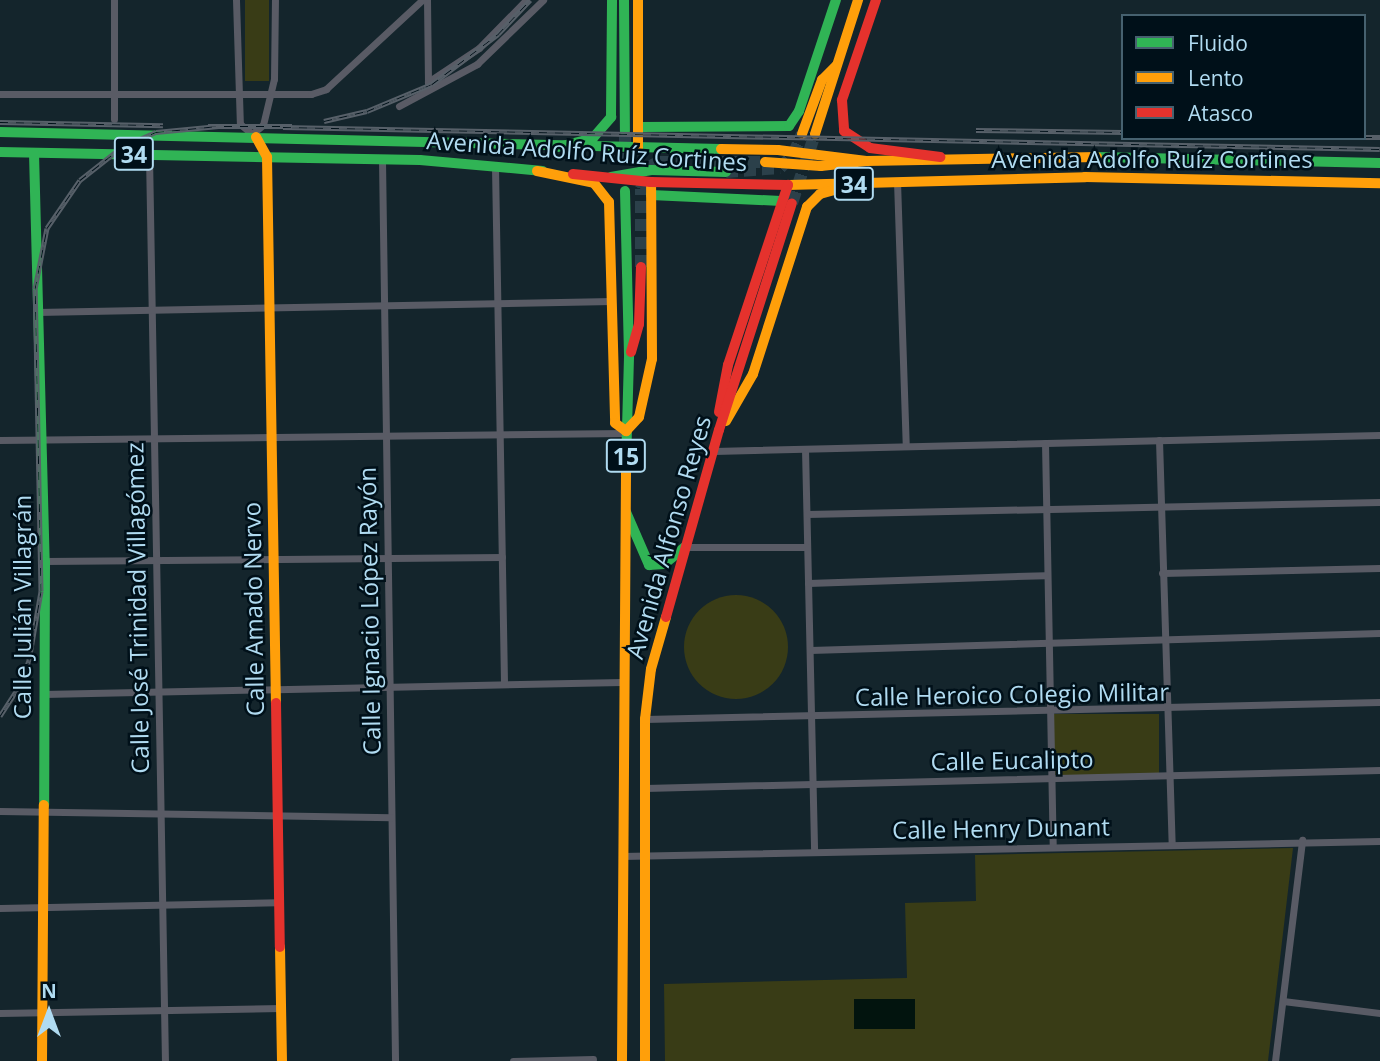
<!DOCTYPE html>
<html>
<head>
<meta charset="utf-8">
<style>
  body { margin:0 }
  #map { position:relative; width:1380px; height:1061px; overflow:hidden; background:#14252c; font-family:"Open Sans",sans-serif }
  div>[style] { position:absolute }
  .green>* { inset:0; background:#393c16; transform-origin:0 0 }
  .round { border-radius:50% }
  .water>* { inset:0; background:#02140e; transform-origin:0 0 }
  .highway-tunnel>* { height:12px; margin-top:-6px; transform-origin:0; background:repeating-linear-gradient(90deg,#2b404a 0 12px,transparent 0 18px) }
  .street>* { height:7px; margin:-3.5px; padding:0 3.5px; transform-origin:3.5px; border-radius:3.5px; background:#595b65 }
  .fast>* { height:10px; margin:-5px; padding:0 5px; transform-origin:5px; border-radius:5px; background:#30b455 }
  .slow>* { height:10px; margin:-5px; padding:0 5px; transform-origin:5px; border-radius:5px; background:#ff9f0a }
  .jam>* { height:10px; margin:-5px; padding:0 5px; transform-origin:5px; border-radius:5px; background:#e5322d }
  .rail>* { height:5px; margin-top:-2.5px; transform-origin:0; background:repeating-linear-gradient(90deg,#001019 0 8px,#576069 0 16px); box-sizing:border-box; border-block:2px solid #576069 }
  span { translate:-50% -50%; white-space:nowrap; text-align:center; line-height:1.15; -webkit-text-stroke:5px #001019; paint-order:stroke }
  .shield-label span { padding:2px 5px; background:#001019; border:2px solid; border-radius:5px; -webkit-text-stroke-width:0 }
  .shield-label { font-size:23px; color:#b0dbf1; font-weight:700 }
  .street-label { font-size:24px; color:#b0dbf1 }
  .legend { position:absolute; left:1121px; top:14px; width:245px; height:126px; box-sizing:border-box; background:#001019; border:2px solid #46616f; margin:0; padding:9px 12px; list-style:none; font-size:21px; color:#b0dbf1 }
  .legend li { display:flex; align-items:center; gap:14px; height:35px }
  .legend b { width:35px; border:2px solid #46616f }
  .north { position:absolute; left:14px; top:977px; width:70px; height:70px; -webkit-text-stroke:5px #001019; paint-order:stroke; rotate:0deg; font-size:19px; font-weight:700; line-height:28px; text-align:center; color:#b0dbf1 }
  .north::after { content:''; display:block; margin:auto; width:24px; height:32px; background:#b0dbf1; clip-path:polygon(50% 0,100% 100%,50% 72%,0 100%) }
</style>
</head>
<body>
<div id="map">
  <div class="green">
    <div style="left:245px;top:0;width:24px;height:81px"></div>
    <div class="round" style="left:684px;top:595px;width:104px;height:104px"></div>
    <div style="left:1053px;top:714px;width:106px;height:62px"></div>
    <div style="clip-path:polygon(1293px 848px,1268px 1061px,665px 1061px,664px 984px,907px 978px,905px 903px,976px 901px,975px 855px)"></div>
  </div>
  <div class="water">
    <div style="left:915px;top:999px;width:30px;height:61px;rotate:90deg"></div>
  </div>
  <div class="highway-tunnel">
    <div style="left:726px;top:172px;width:54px;rotate:-4.2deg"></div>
    <div style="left:780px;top:168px;width:18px;rotate:-45deg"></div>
    <div style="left:793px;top:155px;width:23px;rotate:-67deg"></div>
    <div style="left:625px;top:183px;width:52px;rotate:-90deg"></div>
    <div style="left:792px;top:203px;width:73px;rotate:-71.6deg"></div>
    <div style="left:641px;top:267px;width:78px;rotate:-90deg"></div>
    <div style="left:641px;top:189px;width:23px;rotate:-70deg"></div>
    <div style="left:649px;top:167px;width:10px;rotate:-29deg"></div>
    <div style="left:658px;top:162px;width:107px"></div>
  </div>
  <div class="street">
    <div style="left:114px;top:0;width:119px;rotate:90deg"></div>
    <div style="left:236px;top:0;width:124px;rotate:88.2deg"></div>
    <div style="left:240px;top:124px;width:21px;rotate:39deg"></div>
    <div style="left:427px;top:0;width:83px;rotate:89.3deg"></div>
    <div style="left:428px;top:82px;width:61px;rotate:-33.7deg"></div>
    <div style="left:479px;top:48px;width:67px;rotate:-45.6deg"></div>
    <div style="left:0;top:94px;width:311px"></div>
    <div style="left:311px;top:94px;width:16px;rotate:-18deg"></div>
    <div style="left:326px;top:89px;width:131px;rotate:-42.8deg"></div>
    <div style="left:399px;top:106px;width:89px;rotate:-28.3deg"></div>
    <div style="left:477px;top:64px;width:92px;rotate:-44.1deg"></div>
    <div style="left:253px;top:133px;width:13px;rotate:-39deg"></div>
    <div style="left:263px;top:125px;width:47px;rotate:-76.6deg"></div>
    <div style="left:274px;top:79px;width:79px;rotate:-89.3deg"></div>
    <div style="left:149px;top:155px;width:906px;rotate:88.99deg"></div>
    <div style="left:382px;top:160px;width:901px;rotate:89.17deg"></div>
    <div style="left:495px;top:167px;width:516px;rotate:89deg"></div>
    <div style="left:897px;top:181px;width:265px;rotate:88.1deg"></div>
    <div style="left:37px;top:312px;width:575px;rotate:-1.1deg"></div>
    <div style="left:0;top:440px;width:626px;rotate:-0.64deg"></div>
    <div style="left:1159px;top:440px;width:403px;rotate:88.2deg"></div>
    <div style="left:1045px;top:443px;width:403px;rotate:88.9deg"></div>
    <div style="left:805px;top:449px;width:402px;rotate:88.7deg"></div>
    <div style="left:714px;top:451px;width:666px;rotate:-1.38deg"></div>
    <div style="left:807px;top:514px;width:573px;rotate:-1.2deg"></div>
    <div style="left:685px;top:547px;width:122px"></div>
    <div style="left:45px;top:561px;width:457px;rotate:-0.5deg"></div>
    <div style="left:1162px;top:573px;width:218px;rotate:-1.3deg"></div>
    <div style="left:808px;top:583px;width:237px;rotate:-1.9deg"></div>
    <div style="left:810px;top:650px;width:570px;rotate:-1.71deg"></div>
    <div style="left:44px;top:694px;width:578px;rotate:-1.19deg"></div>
    <div style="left:645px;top:719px;width:735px;rotate:-1.32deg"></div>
    <div style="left:645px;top:788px;width:735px;rotate:-1.4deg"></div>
    <div style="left:0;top:811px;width:391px;rotate:0.9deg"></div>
    <div style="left:622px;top:856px;width:758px;rotate:-1.13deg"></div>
    <div style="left:0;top:908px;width:277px;rotate:-1.2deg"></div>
    <div style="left:1283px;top:1001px;width:98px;rotate:7.1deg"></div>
    <div style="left:0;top:1013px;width:281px;rotate:-1deg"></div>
    <div style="left:513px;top:1061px;width:80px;rotate:-1.4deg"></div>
    <div style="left:1275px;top:1061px;width:223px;rotate:-83deg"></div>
  </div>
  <div class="fast">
    <div style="left:624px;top:0;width:131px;rotate:89.6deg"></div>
    <div style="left:641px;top:127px;width:148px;rotate:-0.4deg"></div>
    <div style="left:789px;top:126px;width:18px;rotate:-56deg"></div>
    <div style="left:799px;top:111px;width:117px;rotate:-71.6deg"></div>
    <div style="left:0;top:132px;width:721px;rotate:1.35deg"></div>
    <div style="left:558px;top:147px;width:36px;rotate:-14deg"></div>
    <div style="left:593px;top:138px;width:28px;rotate:-49deg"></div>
    <div style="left:611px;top:117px;width:117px;rotate:-89.5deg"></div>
    <div style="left:0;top:152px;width:420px;rotate:1.1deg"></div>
    <div style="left:420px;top:160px;width:123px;rotate:5.1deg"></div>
    <div style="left:34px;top:153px;width:408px;rotate:88.5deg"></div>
    <div style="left:45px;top:561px;width:244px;rotate:90.2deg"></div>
    <div style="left:1097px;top:157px;width:283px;rotate:1.2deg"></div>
    <div style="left:611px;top:177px;width:41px;rotate:-9.9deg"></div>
    <div style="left:651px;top:170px;width:75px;rotate:1.5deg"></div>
    <div style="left:625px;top:191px;width:166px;rotate:88.6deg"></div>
    <div style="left:629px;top:357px;width:110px;rotate:91.6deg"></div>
    <div style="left:651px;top:195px;width:130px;rotate:2.6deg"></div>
    <div style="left:626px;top:512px;width:58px;rotate:66.5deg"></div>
    <div style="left:649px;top:565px;width:15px;rotate:-4deg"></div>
    <div style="left:664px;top:564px;width:27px;rotate:-39deg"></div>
  </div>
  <div class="slow">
    <div style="left:638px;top:0;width:148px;rotate:90deg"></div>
    <div style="left:802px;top:134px;width:58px;rotate:-69.7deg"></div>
    <div style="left:822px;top:80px;width:20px;rotate:-45deg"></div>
    <div style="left:815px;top:134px;width:141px;rotate:-72.2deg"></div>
    <div style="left:256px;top:137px;width:23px;rotate:61deg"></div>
    <div style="left:267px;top:157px;width:546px;rotate:89.06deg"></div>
    <div style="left:721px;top:149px;width:57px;rotate:1deg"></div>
    <div style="left:778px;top:150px;width:89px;rotate:7.1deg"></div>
    <div style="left:866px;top:161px;width:231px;rotate:-1deg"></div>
    <div style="left:765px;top:162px;width:56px;rotate:4.1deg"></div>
    <div style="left:821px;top:166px;width:45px;rotate:-6.3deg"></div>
    <div style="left:537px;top:171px;width:58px;rotate:11.9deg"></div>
    <div style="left:594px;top:183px;width:24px;rotate:52deg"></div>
    <div style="left:609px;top:202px;width:221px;rotate:88.4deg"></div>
    <div style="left:615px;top:423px;width:14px;rotate:36deg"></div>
    <div style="left:626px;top:431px;width:19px;rotate:-47deg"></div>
    <div style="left:639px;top:417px;width:59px;rotate:-77.4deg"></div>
    <div style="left:652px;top:359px;width:177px;rotate:-90.3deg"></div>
    <div style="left:788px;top:185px;width:297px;rotate:-1.5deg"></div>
    <div style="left:1085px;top:177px;width:295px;rotate:1.2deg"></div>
    <div style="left:726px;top:421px;width:54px;rotate:-60.1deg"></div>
    <div style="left:753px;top:374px;width:176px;rotate:-72.1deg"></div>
    <div style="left:807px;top:207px;width:18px;rotate:-45deg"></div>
    <div style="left:820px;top:194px;width:41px;rotate:-15.8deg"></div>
    <div style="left:280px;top:947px;width:114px;rotate:89deg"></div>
    <div style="left:42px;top:1061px;width:256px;rotate:-89.6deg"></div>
    <div style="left:622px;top:1061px;width:594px;rotate:-89.61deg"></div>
    <div style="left:645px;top:1061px;width:342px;rotate:-90deg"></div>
    <div style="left:645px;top:719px;width:50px;rotate:-83.2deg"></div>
    <div style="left:651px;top:669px;width:54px;rotate:-73.9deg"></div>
  </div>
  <div class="jam">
    <div style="left:876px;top:0;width:106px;rotate:108.8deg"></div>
    <div style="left:842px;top:100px;width:31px;rotate:86deg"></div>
    <div style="left:844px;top:131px;width:31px;rotate:33deg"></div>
    <div style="left:870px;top:148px;width:71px;rotate:7.3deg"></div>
    <div style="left:573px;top:174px;width:78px;rotate:5.9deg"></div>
    <div style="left:651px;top:182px;width:137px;rotate:1.3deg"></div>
    <div style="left:631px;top:352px;width:29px;rotate:-74deg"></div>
    <div style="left:639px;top:324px;width:57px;rotate:-88deg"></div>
    <div style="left:719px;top:412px;width:48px;rotate:-79.2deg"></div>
    <div style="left:728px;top:365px;width:190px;rotate:-71.6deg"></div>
    <div style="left:666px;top:617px;width:194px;rotate:-74.2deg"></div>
    <div style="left:719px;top:430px;width:238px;rotate:-72.2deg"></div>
    <div style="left:276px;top:703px;width:244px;rotate:89.1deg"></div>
  </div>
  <div class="rail">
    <div style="left:324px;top:121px;width:44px;rotate:-13.1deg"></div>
    <div style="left:367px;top:111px;width:70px;rotate:-22.6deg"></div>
    <div style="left:432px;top:84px;width:83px;rotate:-37.1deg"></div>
    <div style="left:498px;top:34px;width:47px;rotate:-46.7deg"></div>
    <div style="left:0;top:122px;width:163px;rotate:1.1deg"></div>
    <div style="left:208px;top:126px;width:84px"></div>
    <div style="left:283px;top:127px;width:1097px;rotate:1.15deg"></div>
    <div style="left:976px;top:130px;width:147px;rotate:0.8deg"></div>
    <div style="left:1364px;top:137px;width:16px"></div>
    <div style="left:0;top:716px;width:37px;rotate:-57deg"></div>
    <div style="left:20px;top:685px;width:27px;rotate:-70deg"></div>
    <div style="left:29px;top:660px;width:70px;rotate:-80.1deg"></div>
    <div style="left:41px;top:591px;width:302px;rotate:-91.1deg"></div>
    <div style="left:35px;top:289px;width:62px;rotate:-78.9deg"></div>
    <div style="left:47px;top:228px;width:58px;rotate:-55.5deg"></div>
    <div style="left:80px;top:180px;width:53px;rotate:-38.2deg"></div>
    <div style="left:122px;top:147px;width:37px;rotate:-24deg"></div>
    <div style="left:156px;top:132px;width:63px;rotate:-5.4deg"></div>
  </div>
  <div class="shield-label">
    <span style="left:134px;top:154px">34</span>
    <span style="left:854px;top:184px">34</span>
    <span style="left:626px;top:456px">15</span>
  </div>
  <div class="street-label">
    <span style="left:587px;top:151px;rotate:4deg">Avenida Adolfo Ruíz Cortines</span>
    <span style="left:1152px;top:159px">Avenida Adolfo Ruíz Cortines</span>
    <span style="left:668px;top:537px;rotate:-74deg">Avenida Alfonso Reyes</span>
    <span style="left:22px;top:607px;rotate:-90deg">Calle Julián Villagrán</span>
    <span style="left:137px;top:608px;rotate:-91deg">Calle José Trinidad Villagómez</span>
    <span style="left:253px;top:609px;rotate:-91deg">Calle Amado Nervo</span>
    <span style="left:369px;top:611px;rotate:-91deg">Calle Ignacio López Rayón</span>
    <span style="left:1012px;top:694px;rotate:-1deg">Calle Heroico Colegio Militar</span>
    <span style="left:1012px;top:760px;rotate:-1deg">Calle Eucalipto</span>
    <span style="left:1001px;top:828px;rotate:-1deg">Calle Henry Dunant</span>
  </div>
  <ul class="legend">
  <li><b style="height:9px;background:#30b455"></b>Fluido</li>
  <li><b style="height:9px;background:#ff9f0a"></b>Lento</li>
  <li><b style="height:9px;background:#e5322d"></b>Atasco</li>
  </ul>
  <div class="north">N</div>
</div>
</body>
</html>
